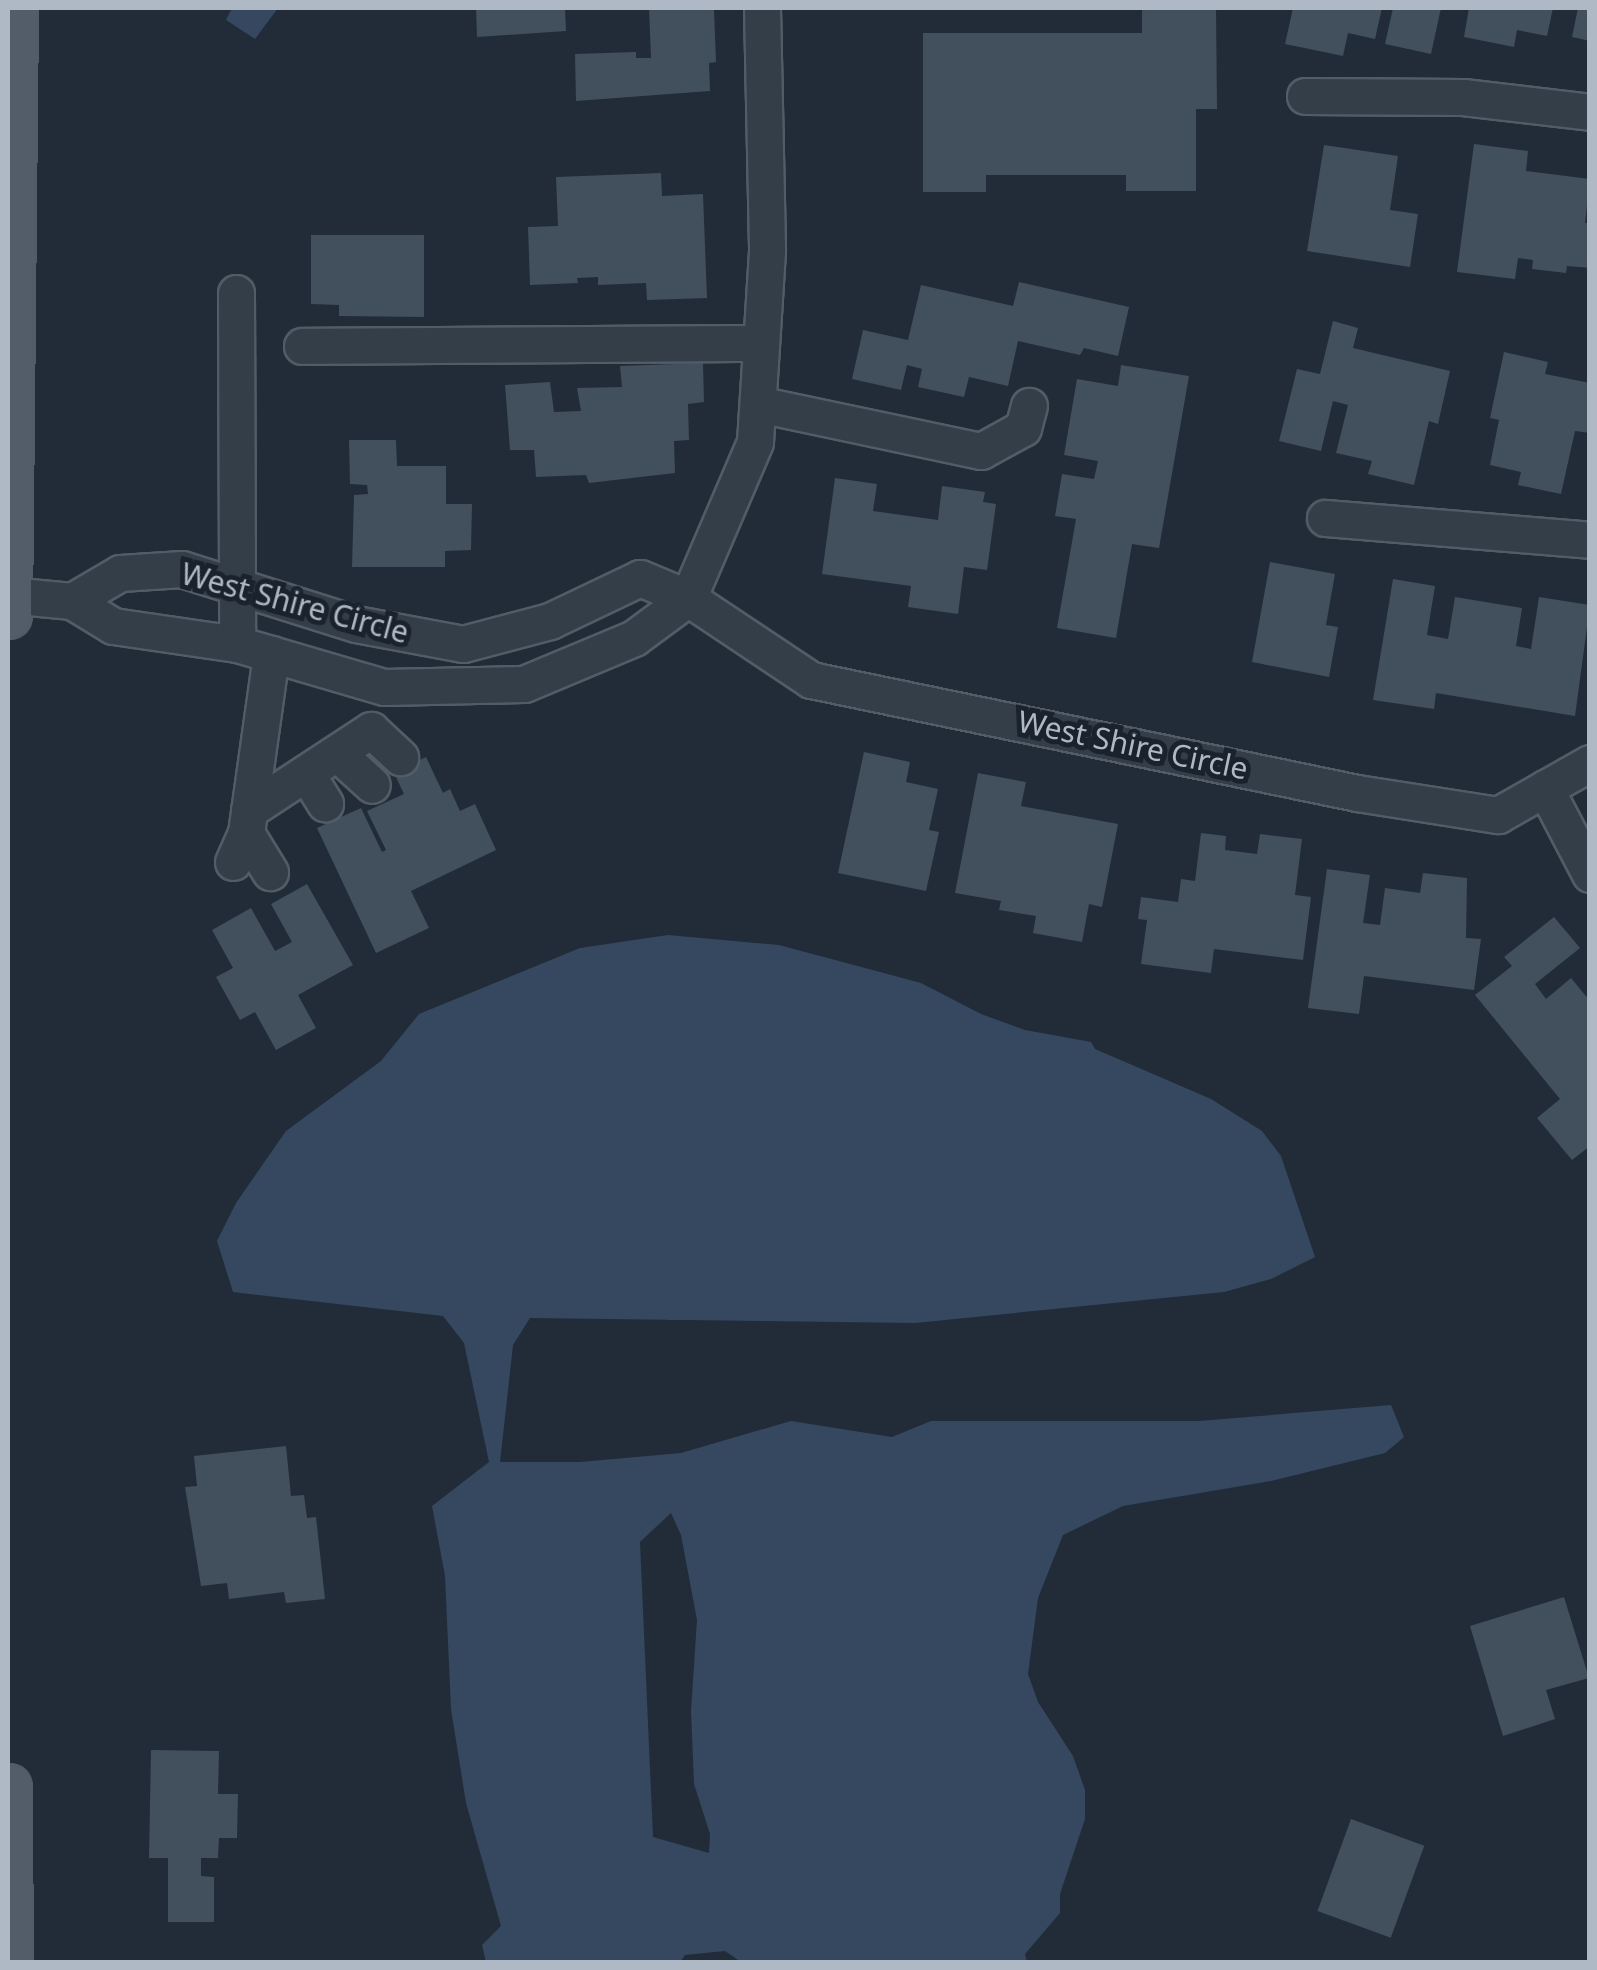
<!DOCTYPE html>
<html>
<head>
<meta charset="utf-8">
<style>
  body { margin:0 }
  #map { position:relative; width:1597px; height:1970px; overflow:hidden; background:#212c38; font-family:"Noto Sans",sans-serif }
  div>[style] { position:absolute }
  .water>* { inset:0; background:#354860 }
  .building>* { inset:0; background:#424f5d; transform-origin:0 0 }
  .roads { filter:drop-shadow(2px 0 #525c66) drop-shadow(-2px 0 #525c66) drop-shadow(0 2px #525c66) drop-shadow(0 -2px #525c66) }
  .minor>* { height:35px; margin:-17.5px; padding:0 17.5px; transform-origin:17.5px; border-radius:17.5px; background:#343e49 }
  .major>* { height:45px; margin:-22.5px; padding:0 22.5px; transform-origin:22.5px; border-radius:22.5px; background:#525d69 }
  span { translate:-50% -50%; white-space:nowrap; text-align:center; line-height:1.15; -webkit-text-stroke:10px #1a232d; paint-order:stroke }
  .street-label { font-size:30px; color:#afb9c5 }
  .frame { position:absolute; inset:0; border:10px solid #afb9c5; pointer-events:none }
</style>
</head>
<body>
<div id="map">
  <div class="water">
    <div style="clip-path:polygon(232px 8px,278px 8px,255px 39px,226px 20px)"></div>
    <div style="clip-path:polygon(evenodd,668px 935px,779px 945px,921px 983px,981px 1014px,1025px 1030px,1091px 1042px,1095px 1049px,1211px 1099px,1262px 1131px,1281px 1156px,1315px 1257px,1271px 1279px,1224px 1292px,915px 1323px,530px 1318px,513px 1345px,500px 1462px,580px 1462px,681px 1453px,791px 1421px,892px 1437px,931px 1421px,1199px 1421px,1391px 1405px,1404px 1437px,1385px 1453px,1271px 1481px,1123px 1506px,1063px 1535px,1038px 1598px,1028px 1674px,1038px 1702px,1073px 1756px,1085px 1790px,1085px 1819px,1060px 1894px,1060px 1913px,1025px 1954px,1027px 1962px,741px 1962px,725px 1951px,685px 1955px,680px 1962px,486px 1962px,482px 1945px,501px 1926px,466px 1803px,451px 1709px,445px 1576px,432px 1506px,489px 1462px,464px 1343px,443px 1316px,233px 1292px,217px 1241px,236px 1203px,286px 1131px,381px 1061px,419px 1014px,580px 948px,668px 935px,671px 1513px,681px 1535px,697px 1620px,691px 1711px,694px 1784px,710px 1834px,709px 1853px,653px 1837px,640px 1542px,671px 1513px)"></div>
  </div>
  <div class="building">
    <div style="clip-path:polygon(476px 8px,565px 8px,566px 31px,477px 37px)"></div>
    <div style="clip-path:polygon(649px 8px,714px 8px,716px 62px,709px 63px,710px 91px,576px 101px,575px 54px,636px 52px,636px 58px,651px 58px)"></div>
    <div style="clip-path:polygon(1142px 8px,1216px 8px,1217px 109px,1196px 109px,1196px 191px,1126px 191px,1126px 175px,986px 175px,986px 192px,923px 192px,923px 33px,1142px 33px)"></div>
    <div style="clip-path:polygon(1293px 8px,1382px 8px,1375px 39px,1348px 33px,1343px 56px,1285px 44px)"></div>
    <div style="clip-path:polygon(1393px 8px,1441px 8px,1431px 54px,1385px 44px)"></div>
    <div style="clip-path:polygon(1469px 8px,1553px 8px,1547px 36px,1517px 30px,1514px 47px,1464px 37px)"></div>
    <div style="clip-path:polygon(1578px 8px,1590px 8px,1590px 41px,1572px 37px)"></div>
    <div style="clip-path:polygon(1474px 144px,1528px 151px,1526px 171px,1590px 179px,1585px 223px,1590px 223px,1590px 268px,1567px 266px,1566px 273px,1532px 269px,1533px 260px,1518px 258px,1515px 279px,1457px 272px)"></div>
    <div style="clip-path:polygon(1324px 145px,1398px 156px,1390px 210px,1418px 214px,1410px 267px,1307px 251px)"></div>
    <div style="clip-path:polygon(661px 173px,662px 196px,703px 194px,707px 298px,647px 300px,646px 283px,598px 285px,598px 277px,577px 278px,578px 283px,530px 285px,528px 227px,558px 226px,556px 177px)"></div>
    <div style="clip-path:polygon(311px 235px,424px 235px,424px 317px,339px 316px,339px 305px,311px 304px)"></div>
    <div style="clip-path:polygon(1019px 282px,1129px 307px,1118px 356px,1084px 348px,1080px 355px,1018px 341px,1008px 386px,969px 377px,964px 397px,918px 387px,922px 369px,907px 365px,901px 390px,852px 379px,863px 330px,908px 340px,921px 285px,1013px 306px)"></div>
    <div style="clip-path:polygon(1333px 321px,1358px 328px,1353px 348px,1450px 371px,1438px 424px,1429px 421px,1414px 485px,1368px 474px,1372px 461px,1336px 453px,1348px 405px,1333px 401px,1321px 451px,1279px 441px,1297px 369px,1320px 374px)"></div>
    <div style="clip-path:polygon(1504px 352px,1548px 362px,1545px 374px,1590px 383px,1590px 433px,1575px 431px,1561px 494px,1518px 485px,1521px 472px,1490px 465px,1499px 420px,1490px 418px)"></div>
    <div style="clip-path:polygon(703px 363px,704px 402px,688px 404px,689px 440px,674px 441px,675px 473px,589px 483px,586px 475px,536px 477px,534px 450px,510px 450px,505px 385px,550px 382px,554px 412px,581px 411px,577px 388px,622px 387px,620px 366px)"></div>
    <div style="clip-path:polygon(1121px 365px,1189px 376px,1159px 548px,1132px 544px,1116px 638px,1057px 628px,1076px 519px,1055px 516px,1062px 474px,1094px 479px,1098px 461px,1064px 455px,1077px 379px,1118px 386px)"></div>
    <div style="clip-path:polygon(349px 440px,396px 440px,397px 466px,446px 466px,446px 504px,472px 504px,471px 550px,445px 551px,445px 567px,352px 567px,354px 495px,368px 494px,367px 485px,350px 484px)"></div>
    <div style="clip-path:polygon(835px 478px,877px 484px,873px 511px,938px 520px,942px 486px,985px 492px,983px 502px,996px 504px,987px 570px,964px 567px,958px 614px,908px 607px,911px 586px,822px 574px)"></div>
    <div style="clip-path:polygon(1270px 562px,1335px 574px,1326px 625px,1338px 627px,1329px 677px,1252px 662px)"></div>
    <div style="clip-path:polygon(1393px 579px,1435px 586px,1427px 635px,1448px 639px,1455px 597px,1522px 608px,1516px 646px,1531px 649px,1539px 597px,1590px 605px,1575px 716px,1436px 693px,1434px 709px,1373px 700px)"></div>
    <div style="clip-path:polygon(864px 752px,910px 762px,906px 782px,938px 789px,929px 830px,939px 832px,926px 891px,838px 873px)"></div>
    <div style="clip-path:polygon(426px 757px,443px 793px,450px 789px,460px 811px,475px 804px,496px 850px,411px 891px,429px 928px,376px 953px,317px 828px,361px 808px,382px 852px,386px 850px,367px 811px,404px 794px,394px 773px)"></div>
    <div style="clip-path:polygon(978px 773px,1026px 782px,1021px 806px,1118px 824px,1102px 907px,1089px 904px,1082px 942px,1033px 933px,1036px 916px,999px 910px,1001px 901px,955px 893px)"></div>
    <div style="clip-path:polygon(1201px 833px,1226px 836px,1225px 850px,1257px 854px,1260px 834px,1302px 839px,1295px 895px,1311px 897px,1303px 960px,1214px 949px,1211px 973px,1141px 964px,1147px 920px,1138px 919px,1141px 897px,1178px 902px,1181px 879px,1195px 881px)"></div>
    <div style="clip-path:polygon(1327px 869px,1370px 875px,1363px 923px,1380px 925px,1385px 888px,1420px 893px,1423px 873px,1467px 878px,1466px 938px,1481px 939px,1474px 990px,1364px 976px,1359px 1014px,1308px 1008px)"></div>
    <div style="clip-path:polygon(307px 884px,353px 965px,298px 995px,316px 1028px,276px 1050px,255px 1012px,240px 1020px,216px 977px,233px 968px,212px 930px,251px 908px,275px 951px,292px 942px,271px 904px)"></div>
    <div style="clip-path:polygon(1554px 917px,1580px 948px,1535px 984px,1546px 999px,1571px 978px,1590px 1001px,1590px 1146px,1572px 1160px,1537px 1118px,1560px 1099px,1475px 995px,1512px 966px,1504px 957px)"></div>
    <div style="clip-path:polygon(286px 1446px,291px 1496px,304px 1495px,307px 1518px,316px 1517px,325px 1599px,286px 1603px,284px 1592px,229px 1599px,227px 1583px,201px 1586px,185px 1487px,197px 1486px,194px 1456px)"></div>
    <div style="clip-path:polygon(1564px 1597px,1589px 1678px,1546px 1690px,1555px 1719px,1503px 1736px,1470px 1626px)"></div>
    <div style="clip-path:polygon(151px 1750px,219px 1751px,218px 1794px,238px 1794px,237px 1838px,219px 1838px,218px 1858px,201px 1858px,201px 1876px,214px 1877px,214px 1922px,168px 1922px,168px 1858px,149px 1858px)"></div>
    <div style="left:1351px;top:1819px;width:78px;height:98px;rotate:20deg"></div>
  </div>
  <div class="roads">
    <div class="minor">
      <div style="left:762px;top:8px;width:243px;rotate:88.8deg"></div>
      <div style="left:767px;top:251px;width:191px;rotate:93.6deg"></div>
      <div style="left:755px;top:442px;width:170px;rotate:113.2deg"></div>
      <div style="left:688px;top:598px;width:148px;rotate:33.7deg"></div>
      <div style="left:811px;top:680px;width:558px;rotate:11.69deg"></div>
      <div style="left:1357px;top:793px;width:143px;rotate:8.9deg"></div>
      <div style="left:1498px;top:815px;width:106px;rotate:-29.5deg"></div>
      <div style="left:1305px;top:96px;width:158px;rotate:0.4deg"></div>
      <div style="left:1463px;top:97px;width:128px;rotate:6.7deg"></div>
      <div style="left:236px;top:293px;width:351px;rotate:89.8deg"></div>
      <div style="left:302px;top:346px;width:459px;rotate:-0.4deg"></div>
      <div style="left:758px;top:404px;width:228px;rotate:11.9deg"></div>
      <div style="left:981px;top:451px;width:48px;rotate:-28.7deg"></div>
      <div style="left:1023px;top:428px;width:23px;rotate:-75deg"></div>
      <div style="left:1325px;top:518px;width:266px;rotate:4.7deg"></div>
      <div style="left:8px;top:595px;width:64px;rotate:5.4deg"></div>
      <div style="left:72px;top:601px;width:48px;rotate:31.4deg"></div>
      <div style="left:113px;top:626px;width:125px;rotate:8.3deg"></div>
      <div style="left:237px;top:644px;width:153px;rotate:16.3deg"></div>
      <div style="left:384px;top:687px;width:140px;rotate:-1.2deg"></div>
      <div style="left:524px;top:684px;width:119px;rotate:-22.7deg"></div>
      <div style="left:634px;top:638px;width:67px;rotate:-36.5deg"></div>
      <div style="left:688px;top:598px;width:52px;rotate:-157.4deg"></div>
      <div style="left:640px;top:578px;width:100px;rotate:154.5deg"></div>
      <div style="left:550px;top:621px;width:90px;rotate:165.2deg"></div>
      <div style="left:463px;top:644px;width:109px;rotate:-169.4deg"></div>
      <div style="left:356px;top:624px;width:182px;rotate:-162.5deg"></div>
      <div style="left:182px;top:569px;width:62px;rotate:176.3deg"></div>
      <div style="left:120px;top:573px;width:56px;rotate:149.7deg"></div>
      <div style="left:337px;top:753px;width:47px;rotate:42.4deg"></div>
      <div style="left:306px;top:773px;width:36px;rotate:58deg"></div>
      <div style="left:1545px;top:788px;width:97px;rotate:62.4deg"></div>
      <div style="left:249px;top:810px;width:146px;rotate:-33.3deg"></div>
      <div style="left:371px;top:730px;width:40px;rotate:43deg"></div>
      <div style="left:246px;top:833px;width:46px;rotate:58.4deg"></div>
      <div style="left:233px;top:862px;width:32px;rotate:-66deg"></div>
      <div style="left:246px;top:833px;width:181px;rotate:-82deg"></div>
    </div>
    <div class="major">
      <div style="left:8px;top:615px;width:607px;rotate:-89.43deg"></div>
      <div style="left:8px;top:1787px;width:175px;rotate:89.7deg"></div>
    </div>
  </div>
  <div class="street-label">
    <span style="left:295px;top:603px;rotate:15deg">West Shire Circle</span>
    <span style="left:1133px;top:745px;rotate:12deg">West Shire Circle</span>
  </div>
  <div class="frame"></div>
</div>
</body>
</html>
